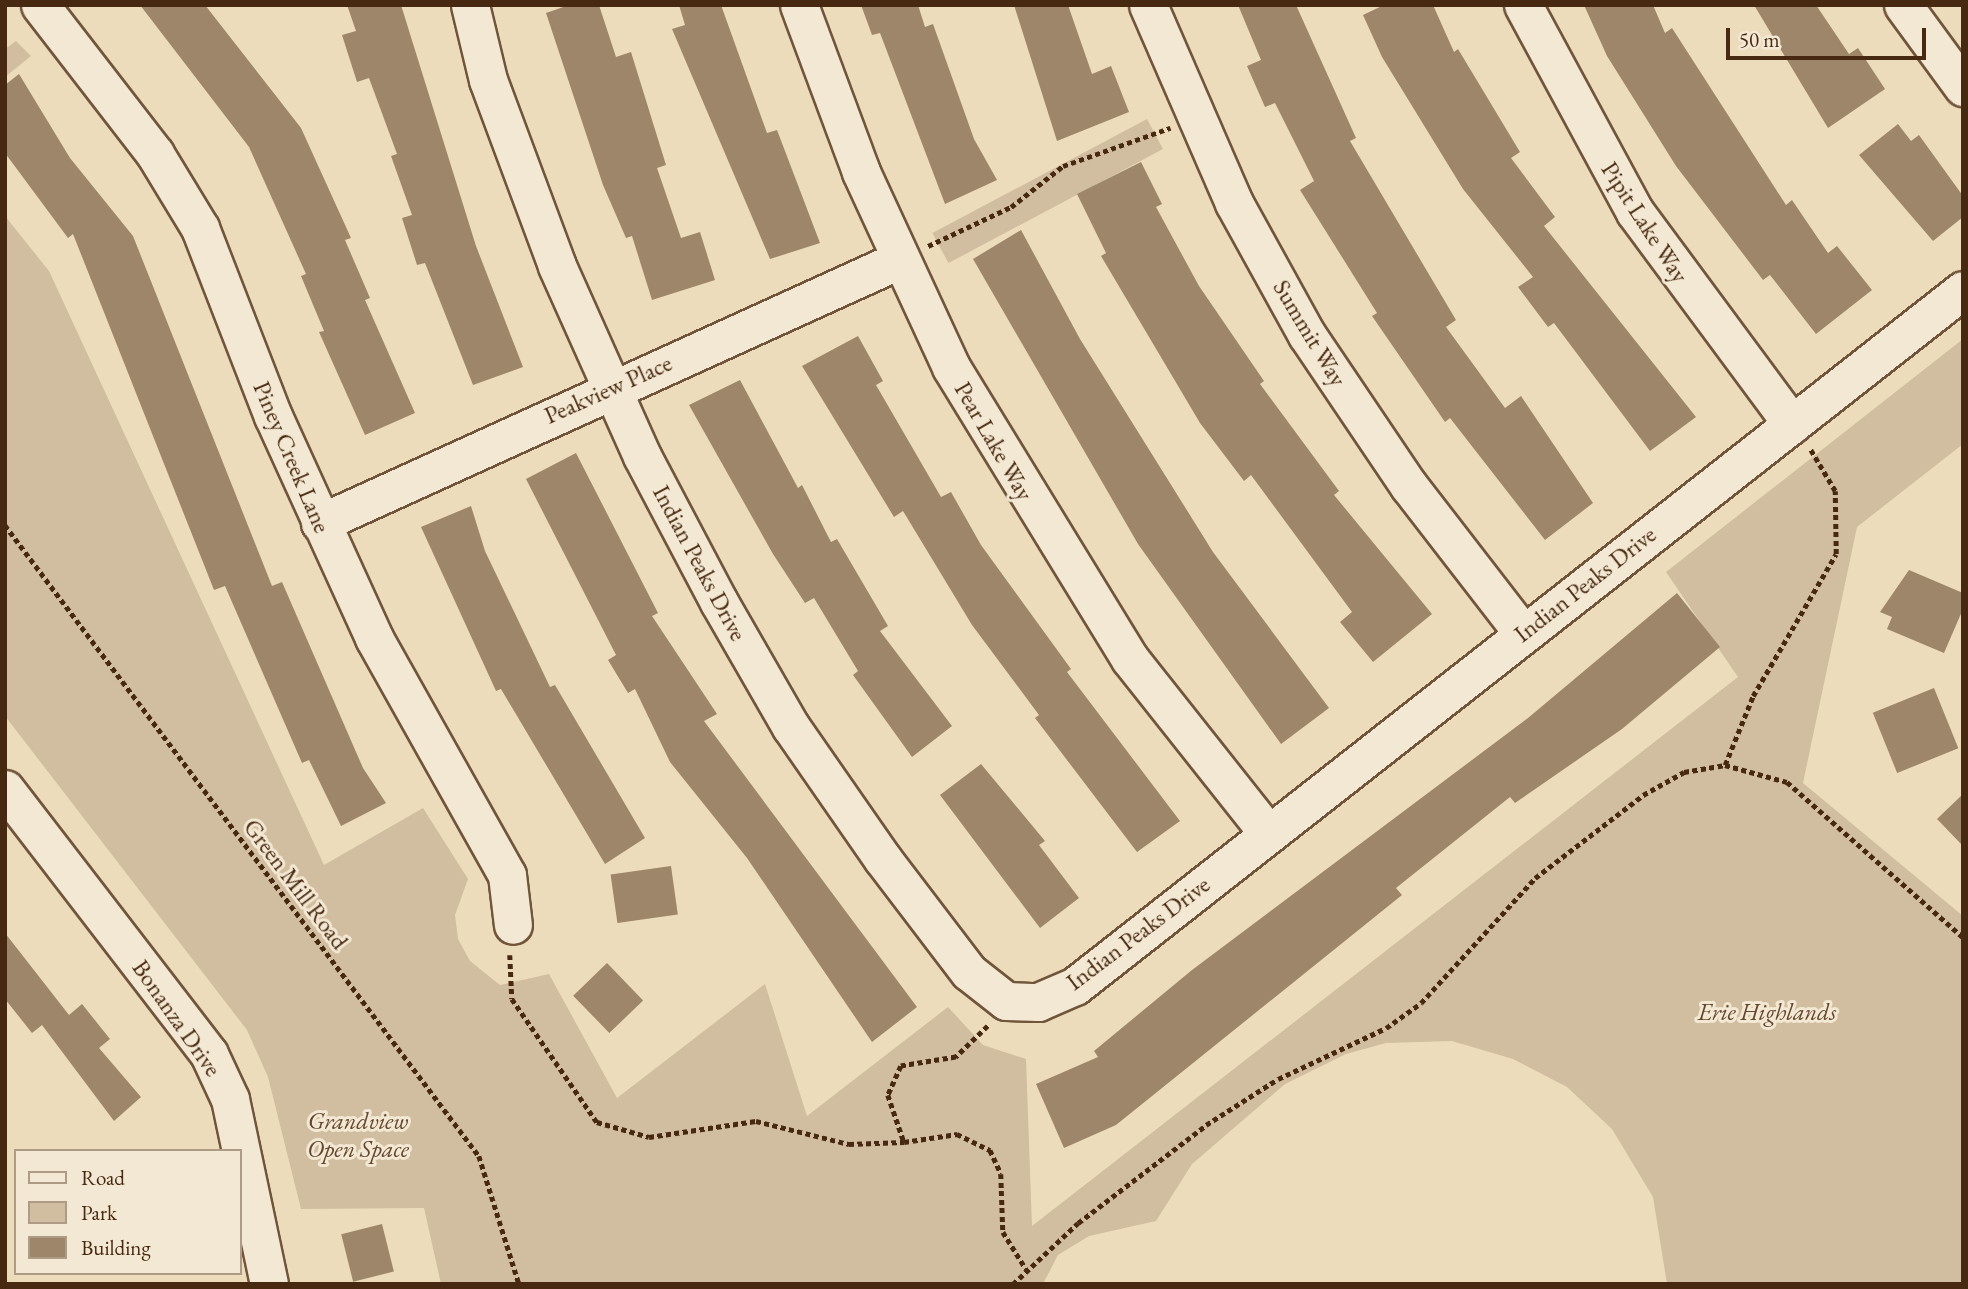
<!DOCTYPE html>
<html>
<head>
<meta charset="utf-8">
<style>
  body { margin:0 }
  #map { position:relative; width:1968px; height:1289px; overflow:hidden; background:#eddcbc; font-family:"EB Garamond",serif }
  div>[style] { position:absolute }
  .green>* { inset:0; background:#d1bd9f; transform-origin:0 0 }
  .building>* { inset:0; background:#9d8669; transform-origin:0 0 }
  .path>* { height:4.5px; margin-top:-2.25px; transform-origin:0; background:repeating-linear-gradient(90deg,#472810 0 5px,transparent 0 8.5px) }
  .roads { filter:drop-shadow(2px 0 #70553b) drop-shadow(-2px 0 #70553b) drop-shadow(0 2px #70553b) drop-shadow(0 -2px #70553b) }
  .minor>* { height:37px; margin:-18.5px; padding:0 18.5px; transform-origin:18.5px; border-radius:18.5px; background:#f3e8d3 }
  span { translate:-50% -50%; white-space:nowrap; text-align:center; line-height:1.15; -webkit-text-stroke:6px #f3e8d3; paint-order:stroke }
  .street-label { font-size:24px; color:#472810 }
  .park-label { font-size:24px; color:#63462d; font-style:italic }
  .frame { position:absolute; inset:0; border:7px solid #472810; pointer-events:none }
  .legend { position:absolute; left:14px; top:1149px; width:228px; height:126px; box-sizing:border-box; background:#f3e8d3; border:2px solid #ae9b85; margin:0; padding:9px 12px; list-style:none; font-size:21px; color:#472810 }
  .legend li { display:flex; align-items:center; gap:14px; height:35px }
  .legend b { width:35px; border:2px solid #ae9b85 }
  .scale { position:absolute; left:1726px; top:28px; width:200px; height:32px; box-sizing:border-box; border:4px solid #472810; border-top:0; padding-left:9px; font-size:21px; line-height:24px; white-space:nowrap; color:#472810; -webkit-text-stroke:5px #f3e8d3; paint-order:stroke }
</style>
</head>
<body>
<div id="map">
  <div class="green">
    <div style="clip-path:polygon(16px 41px,31px 56px,5px 77px,5px 49px)"></div>
    <div style="left:1147px;top:119px;width:34px;height:243px;rotate:62deg"></div>
    <div style="clip-path:polygon(5px 216px,49px 271px,324px 865px,423px 808px,468px 879px,455px 915px,458px 939px,470px 961px,500px 985px,549px 974px,617px 1098px,765px 984px,807px 1116px,948px 1007px,983px 1045px,1026px 1059px,1032px 1226px,1738px 677px,1666px 572px,1963px 339px,1963px 444px,1857px 527px,1803px 783px,1963px 916px,1963px 1284px,1667px 1284px,1653px 1197px,1612px 1129px,1567px 1087px,1513px 1059px,1452px 1041px,1386px 1043px,1346px 1054px,1285px 1084px,1192px 1164px,1156px 1221px,1089px 1236px,1058px 1255px,1043px 1284px,441px 1284px,424px 1208px,301px 1209px,268px 1077px,247px 1030px,5px 716px)"></div>
  </div>
  <div class="building">
    <div style="clip-path:polygon(140px 5px,205px 5px,301px 128px,351px 238px,345px 240px,370px 298px,365px 300px,415px 413px,365px 435px,319px 332px,324px 331px,301px 276px,306px 274px,249px 147px)"></div>
    <div style="clip-path:polygon(347px 5px,401px 5px,476px 246px,523px 367px,473px 385px,425px 263px,417px 265px,402px 218px,412px 215px,391px 156px,397px 154px,369px 78px,357px 82px,342px 35px,356px 31px)"></div>
    <div style="clip-path:polygon(569px 5px,599px 5px,616px 57px,631px 52px,666px 165px,657px 168px,681px 238px,700px 232px,715px 280px,652px 300px,632px 236px,626px 238px,603px 185px,546px 13px)"></div>
    <div style="clip-path:polygon(679px 5px,721px 5px,767px 133px,777px 130px,820px 243px,770px 259px,672px 29px,685px 25px)"></div>
    <div style="clip-path:polygon(861px 5px,918px 5px,925px 27px,933px 24px,974px 139px,997px 180px,945px 204px,880px 33px,872px 35px)"></div>
    <div style="clip-path:polygon(1014px 5px,1068px 5px,1092px 74px,1111px 66px,1129px 112px,1057px 141px)"></div>
    <div style="clip-path:polygon(1238px 5px,1296px 5px,1356px 138px,1350px 141px,1456px 320px,1446px 327px,1505px 408px,1521px 396px,1593px 503px,1545px 540px,1450px 418px,1445px 422px,1372px 316px,1377px 313px,1300px 190px,1314px 181px,1275px 103px,1265px 107px,1247px 66px,1261px 60px)"></div>
    <div style="clip-path:polygon(1384px 5px,1433px 5px,1454px 52px,1458px 49px,1520px 152px,1511px 158px,1555px 217px,1544px 226px,1696px 417px,1650px 451px,1554px 323px,1548px 327px,1518px 287px,1533px 277px,1463px 189px,1382px 57px,1363px 15px)"></div>
    <div style="clip-path:polygon(1584px 5px,1653px 5px,1665px 33px,1672px 28px,1786px 205px,1792px 200px,1828px 253px,1837px 246px,1872px 290px,1816px 334px,1770px 275px,1763px 280px,1676px 166px,1607px 56px)"></div>
    <div style="clip-path:polygon(1754px 5px,1816px 5px,1849px 54px,1858px 48px,1885px 89px,1828px 128px)"></div>
    <div style="clip-path:polygon(19px 74px,70px 158px,133px 236px,272px 586px,282px 582px,363px 768px,386px 803px,341px 826px,309px 760px,302px 763px,225px 586px,214px 590px,73px 234px,68px 238px,5px 153px,5px 85px)"></div>
    <div style="clip-path:polygon(1898px 124px,1911px 141px,1919px 135px,1963px 196px,1963px 217px,1933px 241px,1859px 155px)"></div>
    <div style="clip-path:polygon(1141px 162px,1162px 204px,1156px 207px,1199px 286px,1264px 381px,1260px 384px,1339px 491px,1334px 495px,1432px 614px,1373px 662px,1340px 622px,1352px 612px,1251px 475px,1244px 481px,1200px 423px,1101px 256px,1106px 253px,1077px 194px)"></div>
    <div style="clip-path:polygon(1021px 230px,1080px 339px,1213px 552px,1329px 708px,1281px 744px,1138px 544px,973px 259px)"></div>
    <div style="clip-path:polygon(858px 336px,883px 381px,876px 385px,941px 497px,951px 492px,981px 545px,1071px 669px,1067px 672px,1180px 821px,1137px 852px,1035px 718px,1039px 715px,972px 625px,903px 511px,894px 517px,802px 366px)"></div>
    <div style="clip-path:polygon(740px 380px,798px 488px,802px 485px,831px 542px,837px 539px,888px 626px,880px 631px,952px 726px,912px 757px,853px 675px,858px 671px,814px 598px,805px 603px,773px 554px,689px 405px)"></div>
    <div style="clip-path:polygon(576px 453px,658px 613px,652px 616px,717px 714px,704px 721px,917px 1007px,872px 1042px,747px 858px,670px 762px,635px 689px,628px 693px,608px 660px,616px 655px,526px 479px)"></div>
    <div style="clip-path:polygon(471px 506px,485px 551px,550px 687px,555px 685px,645px 838px,605px 864px,501px 689px,496px 691px,421px 527px)"></div>
    <div style="clip-path:polygon(1909px 570px,1963px 593px,1963px 609px,1944px 653px,1887px 629px,1892px 617px,1880px 612px)"></div>
    <div style="clip-path:polygon(1677px 593px,1720px 647px,1622px 729px,1515px 803px,1510px 797px,1396px 888px,1402px 895px,1116px 1125px,1064px 1148px,1036px 1084px,1098px 1057px,1094px 1051px,1192px 970px,1528px 718px)"></div>
    <div style="left:1934px;top:688px;width:65px;height:66px;rotate:68deg"></div>
    <div style="clip-path:polygon(981px 764px,1045px 841px,1039px 845px,1079px 898px,1040px 928px,940px 795px)"></div>
    <div style="clip-path:polygon(1963px 794px,1963px 846px,1937px 819px)"></div>
    <div style="left:671px;top:866px;width:49px;height:61px;rotate:82deg"></div>
    <div style="clip-path:polygon(5px 933px,69px 1015px,82px 1004px,110px 1039px,99px 1048px,141px 1097px,114px 1121px,42px 1025px,32px 1033px,5px 999px)"></div>
    <div style="left:607px;top:963px;width:52px;height:47px;rotate:46deg"></div>
    <div style="left:382px;top:1224px;width:49px;height:42px;rotate:76deg"></div>
  </div>
  <div class="path">
    <div style="left:928px;top:246px;width:92px;rotate:-25.2deg"></div>
    <div style="left:1011px;top:207px;width:66px;rotate:-38.3deg"></div>
    <div style="left:1063px;top:166px;width:114px;rotate:-19.6deg"></div>
    <div style="left:5px;top:525px;width:789px;rotate:53.09deg"></div>
    <div style="left:479px;top:1156px;width:134px;rotate:72.6deg"></div>
    <div style="left:1725px;top:765px;width:74px;rotate:-67.9deg"></div>
    <div style="left:1753px;top:696px;width:164px;rotate:-59.7deg"></div>
    <div style="left:1836px;top:554px;width:63px;rotate:-90.9deg"></div>
    <div style="left:1835px;top:491px;width:49px;rotate:-120.8deg"></div>
    <div style="left:510px;top:955px;width:44px;rotate:87.4deg"></div>
    <div style="left:512px;top:999px;width:150px;rotate:55.4deg"></div>
    <div style="left:597px;top:1122px;width:54px;rotate:16.1deg"></div>
    <div style="left:649px;top:1137px;width:108px;rotate:-8.5deg"></div>
    <div style="left:756px;top:1121px;width:96px;rotate:13.9deg"></div>
    <div style="left:849px;top:1144px;width:55px;rotate:-2.1deg"></div>
    <div style="left:988px;top:1026px;width:45px;rotate:135.9deg"></div>
    <div style="left:956px;top:1057px;width:56px;rotate:170.7deg"></div>
    <div style="left:901px;top:1066px;width:32px;rotate:114deg"></div>
    <div style="left:888px;top:1095px;width:50px;rotate:71.2deg"></div>
    <div style="left:904px;top:1142px;width:54px;rotate:-8.6deg"></div>
    <div style="left:957px;top:1134px;width:37px;rotate:26deg"></div>
    <div style="left:990px;top:1150px;width:26px;rotate:65deg"></div>
    <div style="left:1001px;top:1174px;width:58px;rotate:88deg"></div>
    <div style="left:1003px;top:1232px;width:44px;rotate:58.1deg"></div>
    <div style="left:1013px;top:1284px;width:89px;rotate:-43.2deg"></div>
    <div style="left:1078px;top:1223px;width:161px;rotate:-37.4deg"></div>
    <div style="left:1206px;top:1125px;width:85px;rotate:-32.6deg"></div>
    <div style="left:1278px;top:1079px;width:119px;rotate:-25.3deg"></div>
    <div style="left:1386px;top:1028px;width:43px;rotate:-35.5deg"></div>
    <div style="left:1421px;top:1003px;width:169px;rotate:-47.6deg"></div>
    <div style="left:1535px;top:878px;width:136px;rotate:-37.5deg"></div>
    <div style="left:1643px;top:795px;width:47px;rotate:-29.3deg"></div>
    <div style="left:1684px;top:772px;width:42px;rotate:-9.7deg"></div>
    <div style="left:1725px;top:765px;width:64px;rotate:15.3deg"></div>
    <div style="left:1787px;top:782px;width:235px;rotate:41.4deg"></div>
  </div>
  <div class="roads">
    <div class="minor">
      <div style="left:40px;top:5px;width:188px;rotate:52.3deg"></div>
      <div style="left:155px;top:154px;width:87px;rotate:58.7deg"></div>
      <div style="left:200px;top:228px;width:202px;rotate:68.8deg"></div>
      <div style="left:273px;top:416px;width:244px;rotate:65.5deg"></div>
      <div style="left:374px;top:638px;width:272px;rotate:60.7deg"></div>
      <div style="left:507px;top:875px;width:50px;rotate:83.2deg"></div>
      <div style="left:470px;top:5px;width:77px;rotate:76.5deg"></div>
      <div style="left:488px;top:80px;width:198px;rotate:69.6deg"></div>
      <div style="left:557px;top:266px;width:208px;rotate:65.9deg"></div>
      <div style="left:642px;top:456px;width:165px;rotate:62.2deg"></div>
      <div style="left:719px;top:602px;width:144px;rotate:60.1deg"></div>
      <div style="left:791px;top:727px;width:160px;rotate:55.2deg"></div>
      <div style="left:882px;top:858px;width:143px;rotate:52.7deg"></div>
      <div style="left:969px;top:972px;width:47px;rotate:38.1deg"></div>
      <div style="left:1006px;top:1001px;width:32px;rotate:2deg"></div>
      <div style="left:1038px;top:1002px;width:40px;rotate:-23.4deg"></div>
      <div style="left:1075px;top:986px;width:1128px;rotate:-38.09deg"></div>
      <div style="left:799px;top:5px;width:178px;rotate:69.6deg"></div>
      <div style="left:861px;top:172px;width:215px;rotate:65.2deg"></div>
      <div style="left:951px;top:367px;width:342px;rotate:58.5deg"></div>
      <div style="left:1130px;top:659px;width:221px;rotate:51.6deg"></div>
      <div style="left:1148px;top:5px;width:216px;rotate:66.5deg"></div>
      <div style="left:1234px;top:203px;width:151px;rotate:61.1deg"></div>
      <div style="left:1307px;top:335px;width:182px;rotate:56deg"></div>
      <div style="left:1409px;top:486px;width:185px;rotate:52.3deg"></div>
      <div style="left:1523px;top:5px;width:235px;rotate:61.6deg"></div>
      <div style="left:1635px;top:212px;width:264px;rotate:53.5deg"></div>
      <div style="left:1903px;top:5px;width:102px;rotate:53.8deg"></div>
      <div style="left:320px;top:523px;width:636px;rotate:-24.43deg"></div>
      <div style="left:5px;top:789px;width:334px;rotate:52.4deg"></div>
      <div style="left:209px;top:1054px;width:50px;rotate:65deg"></div>
      <div style="left:230px;top:1099px;width:189px;rotate:78.1deg"></div>
    </div>
  </div>
  <div class="street-label">
    <span style="left:1645px;top:222px;rotate:57deg">Pipit Lake Way</span>
    <span style="left:1310px;top:333px;rotate:59deg">Summit Way</span>
    <span style="left:608px;top:389px;rotate:-24deg">Peakview Place</span>
    <span style="left:994px;top:441px;rotate:60deg">Pear Lake Way</span>
    <span style="left:292px;top:457px;rotate:67deg">Piney Creek Lane</span>
    <span style="left:700px;top:563px;rotate:62deg">Indian Peaks Drive</span>
    <span style="left:1585px;top:584px;rotate:-38deg">Indian Peaks Drive</span>
    <span style="left:296px;top:884px;rotate:53deg">Green Mill Road</span>
    <span style="left:1138px;top:933px;rotate:-37deg">Indian Peaks Drive</span>
    <span style="left:177px;top:1018px;rotate:55deg">Bonanza Drive</span>
  </div>
  <div class="park-label">
    <span style="left:1767px;top:1012px">Erie Highlands</span>
    <span style="left:358px;top:1135px">Grandview<br>Open Space</span>
  </div>
  <div class="frame"></div>
  <ul class="legend">
  <li><b style="height:9px;background:#f3e8d3"></b>Road</li>
  <li><b style="height:19px;background:#d1bd9f"></b>Park</li>
  <li><b style="height:19px;background:#9d8669"></b>Building</li>
  </ul>
  <div class="scale">50 m</div>
</div>
</body>
</html>
